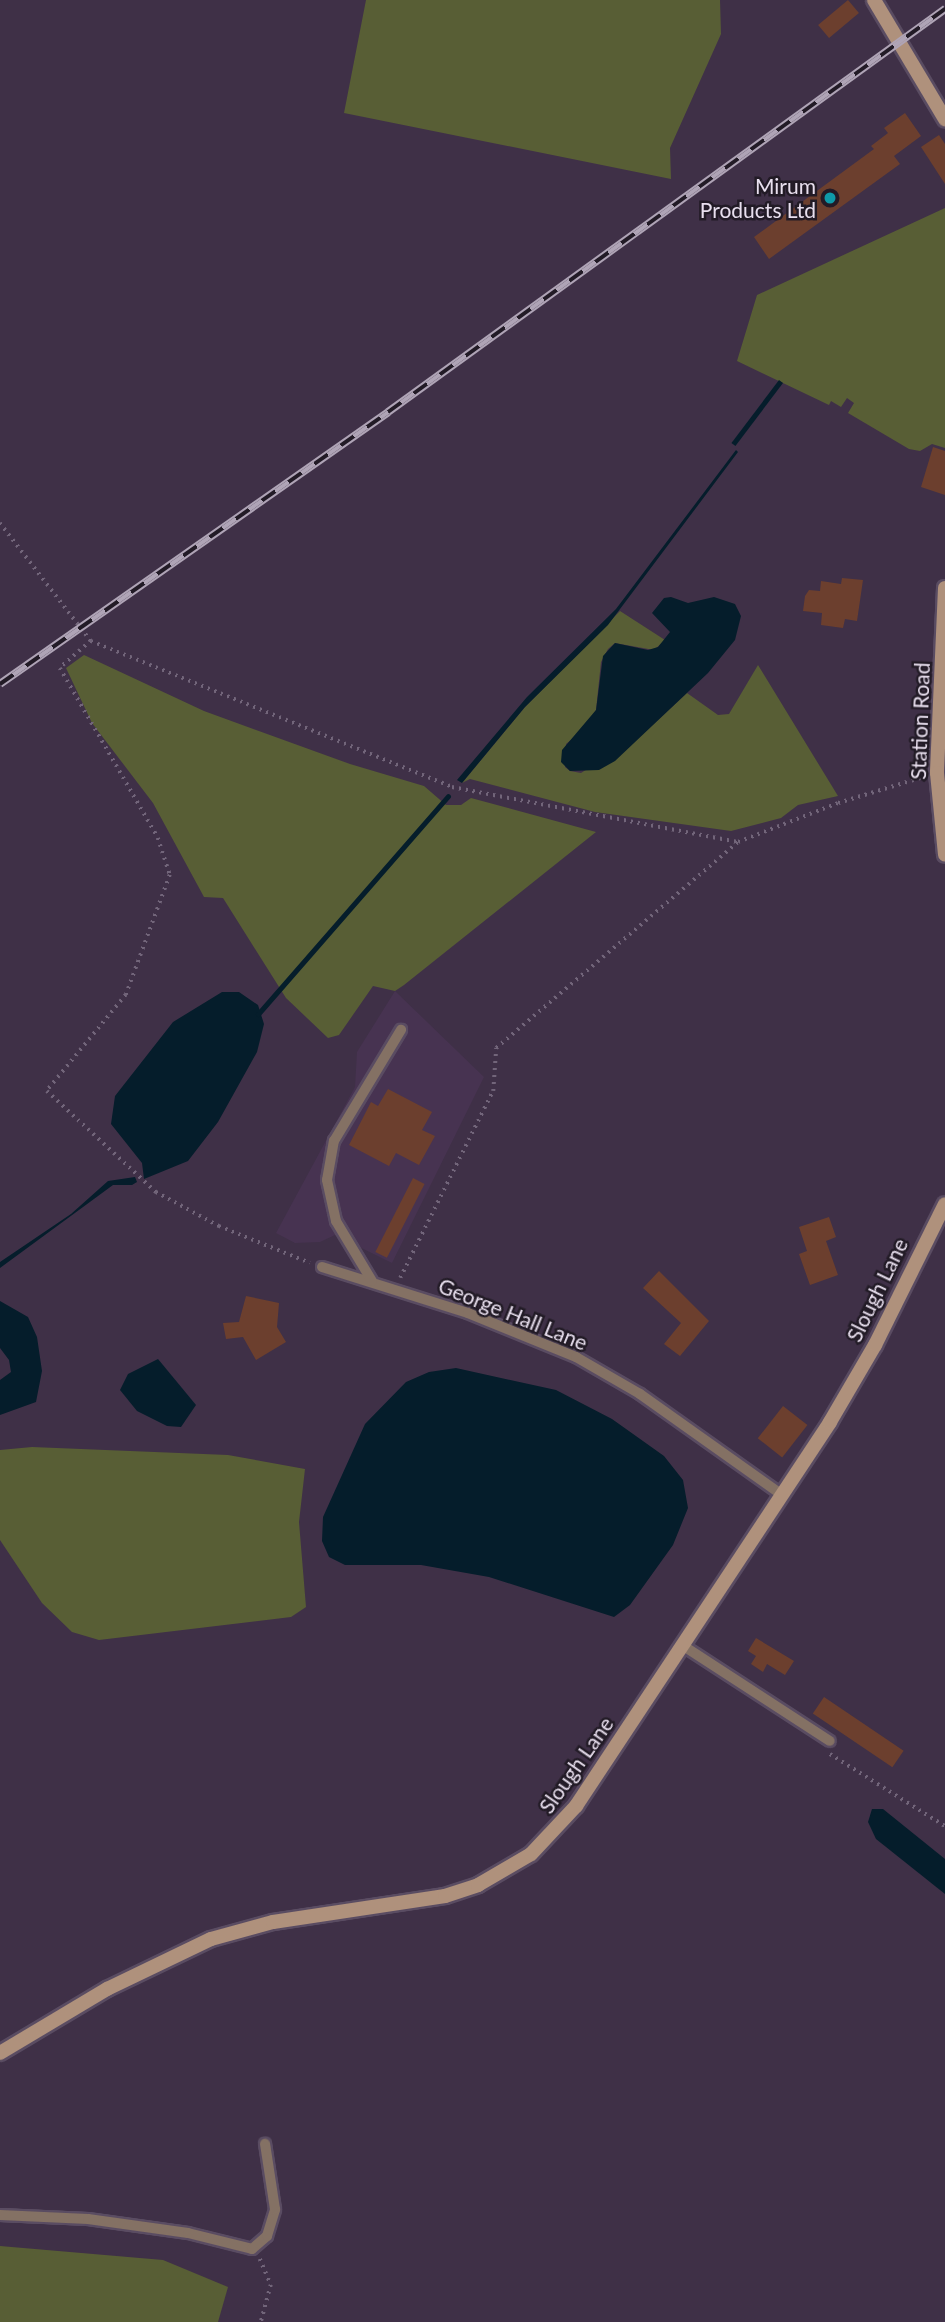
<!DOCTYPE html>
<html>
<head>
<meta charset="utf-8">
<style>
  body { margin:0 }
  #map { position:relative; width:945px; height:2322px; overflow:hidden; background:#3f3047; font-family:Lato,sans-serif }
  div>[style] { position:absolute }
  .built>* { inset:0; background:#473351 }
  .green>* { inset:0; background:#585e35 }
  .water>* { inset:0; background:#051d2b; transform-origin:0 0 }
  .stream>* { height:5px; margin:-2.5px; padding:0 2.5px; transform-origin:2.5px; border-radius:2.5px; background:#051d2b }
  .building>* { inset:0; background:#6c3f2e; transform-origin:0 0 }
  .path>* { height:3.5px; margin-top:-1.75px; transform-origin:0; background:repeating-linear-gradient(90deg,#72657a 0 2px,transparent 0 7px) }
  .roads { filter:drop-shadow(2px 0 #5a4c62) drop-shadow(-2px 0 #5a4c62) drop-shadow(0 2px #5a4c62) drop-shadow(0 -2px #5a4c62) }
  .lane>* { height:10px; margin:-5px; padding:0 5px; transform-origin:5px; border-radius:5px; background:#847164 }
  .secondary>* { height:14px; margin:-7px; padding:0 7px; transform-origin:7px; border-radius:7px; background:#af917c }
  .rail>* { height:8px; margin-top:-4px; transform-origin:0; background:repeating-linear-gradient(90deg,#221b26 0 16px,#afa4b6 0 32px); box-sizing:border-box; border-block:2px solid #afa4b6 }
  .dots>* { width:19px; height:19px; translate:-50% -50%; box-sizing:border-box; border:4px solid #221b26; border-radius:50% }
  span { translate:-50% -50%; white-space:nowrap; text-align:center; line-height:1.15; -webkit-text-stroke:5px #221b26; paint-order:stroke }
  .poi-label { font-size:21px; color:#e8dfee }
  .right { translate:-100% -50%; text-align:right }
  .street-label { font-size:21px; color:#e8dfee }
</style>
</head>
<body>
<div id="map">
  <div class="built">
    <div style="clip-path:polygon(395px 991px,484px 1077px,392px 1263px,335px 1235px,320px 1242px,295px 1243px,276px 1233px,355px 1087px,357px 1052px)"></div>
  </div>
  <div class="green">
    <div style="clip-path:polygon(366px 0,720px 0,721px 34px,670px 148px,671px 179px,344px 113px)"></div>
    <div style="clip-path:polygon(945px 208px,945px 448px,932px 444px,920px 451px,909px 449px,848px 413px,854px 403px,847px 398px,841px 407px,831px 401px,829px 405px,737px 361px,757px 295px)"></div>
    <div style="clip-path:polygon(620px 611px,665px 640px,654px 650px,615px 643px,608px 649px,601px 662px,596px 710px,585px 728px,566px 744px,565px 767px,570px 771px,581px 773px,645px 732px,687px 693px,718px 715px,729px 714px,758px 665px,838px 796px,798px 805px,781px 818px,731px 831px,595px 812px,470px 779px,462px 783px,525px 707px)"></div>
    <div style="clip-path:polygon(84px 655px,204px 711px,350px 764px,424px 786px,446px 805px,461px 805px,471px 798px,596px 832px,404px 985px,395px 991px,373px 986px,339px 1035px,328px 1038px,286px 998px,223px 898px,204px 897px,153px 803px,92px 723px,66px 668px)"></div>
    <div style="clip-path:polygon(32px 1447px,228px 1455px,305px 1469px,299px 1522px,306px 1607px,291px 1617px,99px 1640px,72px 1632px,42px 1603px,0 1540px,0 1450px)"></div>
    <div style="clip-path:polygon(0 2246px,163px 2260px,228px 2287px,218px 2322px,0 2322px)"></div>
  </div>
  <div class="water">
    <div style="left:779px;top:380px;width:5px;height:79px;rotate:37deg"></div>
    <div style="clip-path:polygon(736px 450px,738px 452px,608px 625px,525px 707px,462px 783px,457px 780px,527px 697px,616px 609px)"></div>
    <div style="clip-path:polygon(671px 597px,688px 603px,714px 597px,735px 604px,741px 616px,735px 640px,708px 673px,615px 761px,599px 770px,570px 771px,561px 762px,562px 750px,596px 710px,603px 656px,615px 643px,648px 650px,658px 647px,670px 632px,652px 613px,664px 598px)"></div>
    <div style="clip-path:polygon(222px 992px,239px 992px,258px 1005px,264px 1024px,257px 1052px,218px 1122px,188px 1161px,144px 1179px,142px 1163px,111px 1124px,115px 1096px,173px 1022px)"></div>
    <div style="clip-path:polygon(135px 1177px,137px 1182px,132px 1185px,113px 1185px,0 1268px,0 1262px,71px 1214px,108px 1181px)"></div>
    <div style="clip-path:polygon(0 1301px,28px 1317px,37px 1337px,42px 1371px,36px 1402px,0 1415px,0 1380px,11px 1372px,9px 1360px,0 1348px)"></div>
    <div style="clip-path:polygon(158px 1359px,196px 1405px,181px 1427px,167px 1426px,137px 1411px,120px 1390px,128px 1374px)"></div>
    <div style="clip-path:polygon(456px 1368px,556px 1390px,612px 1419px,664px 1456px,683px 1480px,688px 1508px,673px 1545px,630px 1605px,614px 1617px,489px 1577px,421px 1565px,345px 1565px,329px 1557px,322px 1541px,323px 1517px,365px 1424px,406px 1382px,429px 1372px)"></div>
    <div style="clip-path:polygon(872px 1809px,883px 1809px,945px 1859px,945px 1894px,876px 1839px,868px 1822px)"></div>
  </div>
  <div class="stream">
    <div style="left:258px;top:1014px;width:289px;rotate:-48.9deg"></div>
  </div>
  <div class="building">
    <div style="left:848px;top:0;width:17px;height:39px;rotate:50deg"></div>
    <div style="clip-path:polygon(905px 113px,921px 136px,894px 156px,900px 164px,769px 259px,754px 237px,874px 149px,871px 146px,888px 133px,884px 128px)"></div>
    <div style="clip-path:polygon(939px 135px,945px 144px,945px 184px,921px 147px)"></div>
    <div style="clip-path:polygon(933px 447px,945px 451px,945px 495px,921px 487px)"></div>
    <div style="clip-path:polygon(842px 578px,863px 580px,857px 621px,845px 619px,843px 628px,821px 625px,822px 613px,803px 611px,805px 596px,809px 590px,820px 591px,821px 581px,841px 584px)"></div>
    <div style="clip-path:polygon(388px 1089px,432px 1112px,422px 1130px,435px 1136px,419px 1165px,396px 1153px,389px 1166px,349px 1145px,371px 1102px,378px 1106px)"></div>
    <div style="left:413px;top:1178px;width:13px;height:83px;rotate:27deg"></div>
    <div style="clip-path:polygon(829px 1217px,836px 1237px,826px 1241px,838px 1275px,810px 1285px,799px 1254px,807px 1251px,799px 1227px)"></div>
    <div style="clip-path:polygon(659px 1271px,709px 1321px,680px 1356px,664px 1344px,681px 1323px,643px 1288px)"></div>
    <div style="clip-path:polygon(246px 1296px,279px 1303px,277px 1327px,286px 1342px,256px 1360px,243px 1337px,226px 1339px,223px 1323px,239px 1322px)"></div>
    <div style="left:783px;top:1406px;width:31px;height:41px;rotate:38deg"></div>
    <div style="clip-path:polygon(756px 1638px,794px 1661px,785px 1675px,767px 1664px,763px 1672px,751px 1664px,756px 1656px,748px 1651px)"></div>
    <div style="left:824px;top:1697px;width:96px;height:20px;rotate:34deg"></div>
  </div>
  <div class="path">
    <div style="left:0;top:523px;width:149px;rotate:52.4deg"></div>
    <div style="left:91px;top:641px;width:389px;rotate:22deg"></div>
    <div style="left:452px;top:787px;width:291px;rotate:10.9deg"></div>
    <div style="left:91px;top:641px;width:41px;rotate:138.9deg"></div>
    <div style="left:60px;top:668px;width:196px;rotate:60deg"></div>
    <div style="left:158px;top:838px;width:39px;rotate:72deg"></div>
    <div style="left:170px;top:875px;width:128px;rotate:110.1deg"></div>
    <div style="left:126px;top:995px;width:124px;rotate:129.5deg"></div>
    <div style="left:47px;top:1091px;width:149px;rotate:42.8deg"></div>
    <div style="left:156px;top:1192px;width:72px;rotate:28.4deg"></div>
    <div style="left:219px;top:1226px;width:98px;rotate:22.1deg"></div>
    <div style="left:400px;top:1278px;width:209px;rotate:-63.6deg"></div>
    <div style="left:493px;top:1091px;width:43px;rotate:-86deg"></div>
    <div style="left:496px;top:1048px;width:318px;rotate:-40.4deg"></div>
    <div style="left:738px;top:842px;width:107px;rotate:-21.3deg"></div>
    <div style="left:838px;top:803px;width:89px;rotate:-17deg"></div>
    <div style="left:830px;top:1754px;width:136px;rotate:32.1deg"></div>
    <div style="left:260px;top:2259px;width:28px;rotate:67deg"></div>
    <div style="left:271px;top:2285px;width:38px;rotate:105deg"></div>
  </div>
  <div class="roads">
    <div class="lane">
      <div style="left:322px;top:1267px;width:153px;rotate:17.5deg"></div>
      <div style="left:468px;top:1313px;width:117px;rotate:22.2deg"></div>
      <div style="left:576px;top:1357px;width:74px;rotate:30deg"></div>
      <div style="left:640px;top:1394px;width:174px;rotate:35.4deg"></div>
      <div style="left:372px;top:1281px;width:70px;rotate:-121deg"></div>
      <div style="left:336px;top:1221px;width:42px;rotate:-102.4deg"></div>
      <div style="left:327px;top:1180px;width:40px;rotate:-80deg"></div>
      <div style="left:334px;top:1141px;width:130px;rotate:-58.9deg"></div>
      <div style="left:682px;top:1645px;width:176px;rotate:33deg"></div>
      <div style="left:0;top:2215px;width:88px;rotate:2.6deg"></div>
      <div style="left:88px;top:2219px;width:101px;rotate:8deg"></div>
      <div style="left:188px;top:2233px;width:66px;rotate:14deg"></div>
      <div style="left:252px;top:2249px;width:20px;rotate:-41deg"></div>
      <div style="left:267px;top:2236px;width:28px;rotate:-73deg"></div>
      <div style="left:275px;top:2209px;width:66px;rotate:-98.7deg"></div>
    </div>
    <div class="secondary">
      <div style="left:874px;top:0;width:139px;rotate:59.2deg"></div>
      <div style="left:945px;top:588px;width:185px;rotate:92.5deg"></div>
      <div style="left:937px;top:773px;width:82px;rotate:84.4deg"></div>
      <div style="left:0;top:2053px;width:125px;rotate:-30.9deg"></div>
      <div style="left:107px;top:1989px;width:115px;rotate:-25.7deg"></div>
      <div style="left:211px;top:1939px;width:64px;rotate:-15.3deg"></div>
      <div style="left:273px;top:1922px;width:174px;rotate:-8.6deg"></div>
      <div style="left:445px;top:1896px;width:35px;rotate:-18deg"></div>
      <div style="left:478px;top:1885px;width:61px;rotate:-30.3deg"></div>
      <div style="left:531px;top:1854px;width:66px;rotate:-46.8deg"></div>
      <div style="left:576px;top:1806px;width:460px;rotate:-56.5deg"></div>
      <div style="left:830px;top:1422px;width:89px;rotate:-59.7deg"></div>
      <div style="left:875px;top:1345px;width:157px;rotate:-63.6deg"></div>
    </div>
  </div>
  <div class="rail">
    <div style="left:0;top:684px;width:474px;rotate:-35deg"></div>
    <div style="left:388px;top:412px;width:688px;rotate:-35.89deg"></div>
  </div>
  <div class="dots">
    <div style="left:830px;top:198px;background:#0f9aa8"></div>
  </div>
  <div class="poi-label">
    <span class="right" style="left:816px;top:198px">Mirum<br>Products Ltd</span>
  </div>
  <div class="street-label">
    <span style="left:920px;top:721px;rotate:-88deg">Station Road</span>
    <span style="left:877px;top:1290px;rotate:-64deg">Slough Lane</span>
    <span style="left:513px;top:1314px;rotate:22deg">George Hall Lane</span>
    <span style="left:576px;top:1765px;rotate:-55deg">Slough Lane</span>
  </div>
</div>
</body>
</html>
